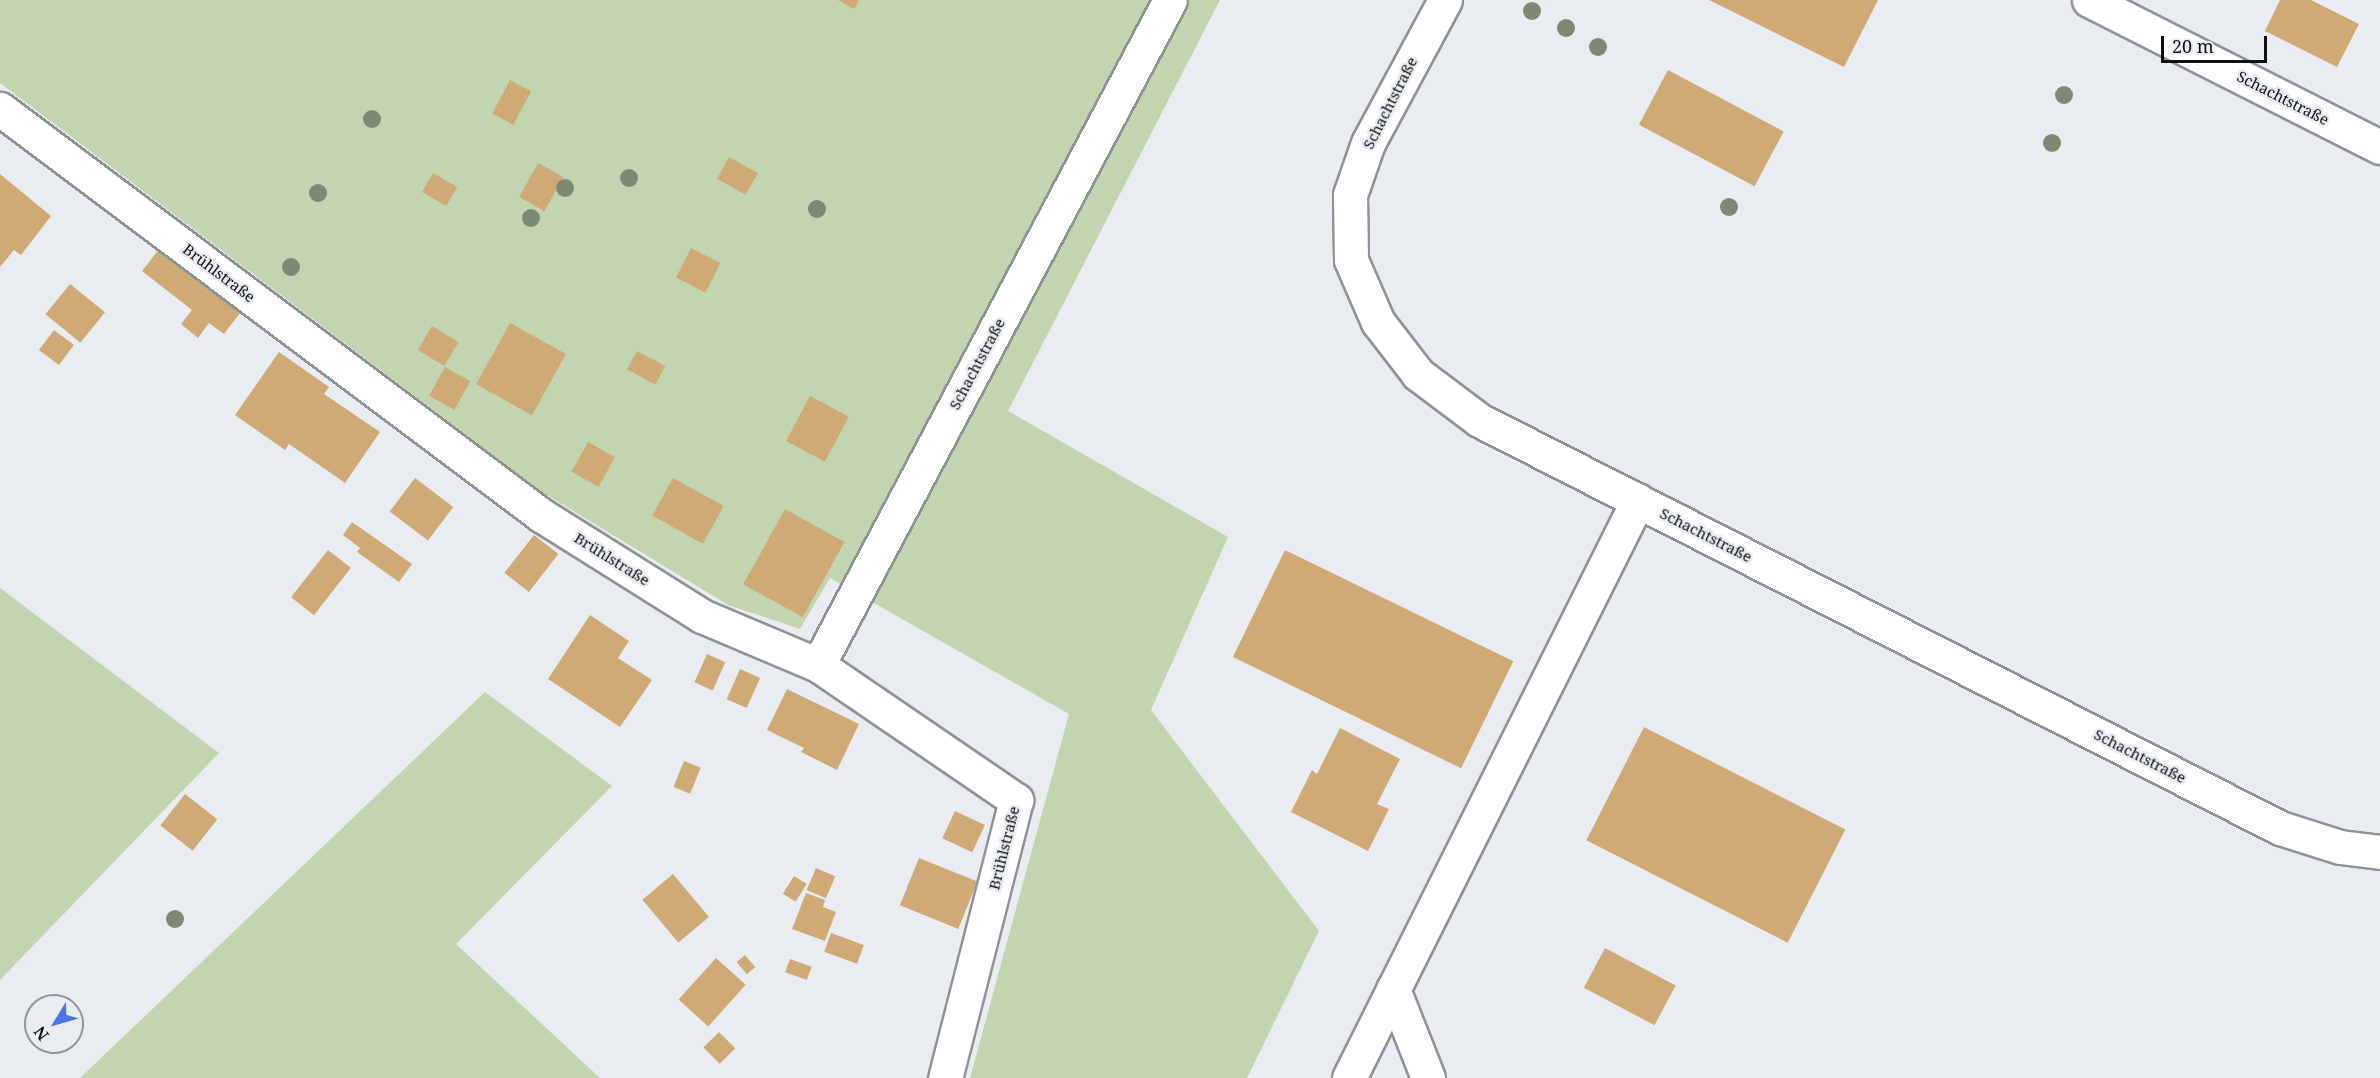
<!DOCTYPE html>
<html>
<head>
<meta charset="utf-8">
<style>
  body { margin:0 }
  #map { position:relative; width:2380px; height:1078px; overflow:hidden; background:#e9edf1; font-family:"Noto Serif",serif }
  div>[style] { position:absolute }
  .green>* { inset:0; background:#c3d4b1 }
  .building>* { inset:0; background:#d0aa76; transform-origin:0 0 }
  .roads { filter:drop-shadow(2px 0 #909396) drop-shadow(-2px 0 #909396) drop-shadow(0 2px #909396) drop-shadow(0 -2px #909396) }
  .minor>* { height:33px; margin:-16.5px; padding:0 16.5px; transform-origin:16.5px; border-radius:16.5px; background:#fff }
  .trees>* { width:18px; height:18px; margin:-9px; border-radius:50%; background:#7e8975 }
  span { translate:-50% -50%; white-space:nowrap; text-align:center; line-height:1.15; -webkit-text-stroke:5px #e9edf1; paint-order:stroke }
  .street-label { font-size:15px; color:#0f1011 }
  .north { position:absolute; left:24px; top:994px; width:60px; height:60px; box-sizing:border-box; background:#e9edf1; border:2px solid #929597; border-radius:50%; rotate:233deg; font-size:16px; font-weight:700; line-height:24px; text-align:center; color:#0f1011 }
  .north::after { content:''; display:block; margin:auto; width:21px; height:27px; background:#4f74e8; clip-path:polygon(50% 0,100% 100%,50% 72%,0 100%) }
  .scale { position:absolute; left:2161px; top:36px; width:106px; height:27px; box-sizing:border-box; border:3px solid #0f1011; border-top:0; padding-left:8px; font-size:18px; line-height:21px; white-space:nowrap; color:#0f1011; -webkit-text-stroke:4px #e9edf1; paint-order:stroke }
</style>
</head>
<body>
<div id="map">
  <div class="green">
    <div style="clip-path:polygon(0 0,1220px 0,1008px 411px,1228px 537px,1151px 710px,1319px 931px,1247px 1078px,970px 1078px,1069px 714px,830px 578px,800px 629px,728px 605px,542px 492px,0 83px)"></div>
    <div style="clip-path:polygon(0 588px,219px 753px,0 980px)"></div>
    <div style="clip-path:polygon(485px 692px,612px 786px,456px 944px,600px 1078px,80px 1078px)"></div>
  </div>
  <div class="building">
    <div style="clip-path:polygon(838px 0,859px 0,854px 9px)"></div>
    <div style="clip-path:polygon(1709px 0,1878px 0,1844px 67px)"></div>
    <div style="clip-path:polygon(2280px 0,2311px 0,2359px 24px,2337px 67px,2265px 31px)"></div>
    <div style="left:1668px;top:70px;width:131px;height:62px;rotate:28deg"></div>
    <div style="left:510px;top:80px;width:24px;height:38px;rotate:28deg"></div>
    <div style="left:729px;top:157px;width:33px;height:25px;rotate:29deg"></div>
    <div style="left:538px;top:163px;width:29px;height:39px;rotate:29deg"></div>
    <div style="left:433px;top:173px;width:28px;height:22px;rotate:30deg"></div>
    <div style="clip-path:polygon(0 174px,51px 216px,21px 255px,14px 250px,0 267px)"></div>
    <div style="clip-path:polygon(167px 239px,249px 301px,224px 334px,209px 323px,198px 338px,181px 324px,192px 310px,142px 271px)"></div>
    <div style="left:691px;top:248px;width:33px;height:33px;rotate:27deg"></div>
    <div style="left:70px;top:284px;width:45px;height:39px;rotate:39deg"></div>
    <div style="left:510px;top:323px;width:64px;height:70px;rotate:29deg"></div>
    <div style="left:432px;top:326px;width:31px;height:28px;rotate:31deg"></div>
    <div style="left:54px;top:330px;width:25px;height:25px;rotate:37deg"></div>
    <div style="left:637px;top:351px;width:32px;height:21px;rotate:28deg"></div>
    <div style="clip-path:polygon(279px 352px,329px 387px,324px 394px,380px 432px,345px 483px,289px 444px,285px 450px,235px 415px)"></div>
    <div style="left:445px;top:367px;width:29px;height:33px;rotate:29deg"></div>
    <div style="left:810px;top:396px;width:44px;height:51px;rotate:28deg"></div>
    <div style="left:588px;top:442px;width:31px;height:34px;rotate:29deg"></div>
    <div style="left:415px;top:478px;width:48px;height:42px;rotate:37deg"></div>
    <div style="left:673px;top:478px;width:58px;height:43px;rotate:29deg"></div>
    <div style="left:785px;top:509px;width:68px;height:86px;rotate:29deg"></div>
    <div style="clip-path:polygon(352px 522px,412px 564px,399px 582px,357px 552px,360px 548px,343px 535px)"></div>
    <div style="left:534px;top:535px;width:31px;height:48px;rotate:38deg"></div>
    <div style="left:328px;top:550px;width:29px;height:60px;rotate:38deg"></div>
    <div style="left:1285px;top:550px;width:254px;height:119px;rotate:26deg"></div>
    <div style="clip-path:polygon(590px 615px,629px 641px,618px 658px,652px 680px,620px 727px,548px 679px)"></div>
    <div style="left:707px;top:654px;width:20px;height:31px;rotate:24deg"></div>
    <div style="left:740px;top:669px;width:22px;height:33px;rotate:24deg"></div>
    <div style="clip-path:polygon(787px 689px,859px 724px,837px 770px,801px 752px,804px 748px,767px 730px)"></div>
    <div style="left:1644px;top:727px;width:226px;height:127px;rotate:27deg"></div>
    <div style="clip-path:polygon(1340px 728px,1400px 759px,1377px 804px,1389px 809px,1368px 851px,1291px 812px,1312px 770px,1317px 774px)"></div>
    <div style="left:684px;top:761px;width:18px;height:28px;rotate:22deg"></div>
    <div style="left:185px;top:794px;width:41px;height:40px;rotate:38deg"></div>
    <div style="left:955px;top:811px;width:33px;height:30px;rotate:25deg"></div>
    <div style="left:919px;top:858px;width:63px;height:51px;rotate:22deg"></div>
    <div style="left:816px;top:868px;width:21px;height:24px;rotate:23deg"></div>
    <div style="left:673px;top:874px;width:56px;height:40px;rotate:50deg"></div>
    <div style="left:794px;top:876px;width:15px;height:21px;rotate:32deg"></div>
    <div style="clip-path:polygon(806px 893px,825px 900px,823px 907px,836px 912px,825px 941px,792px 929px)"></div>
    <div style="left:831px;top:933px;width:35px;height:20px;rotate:20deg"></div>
    <div style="left:1605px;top:948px;width:80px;height:45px;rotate:28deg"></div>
    <div style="left:745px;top:955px;width:16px;height:11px;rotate:50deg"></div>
    <div style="left:716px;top:958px;width:40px;height:56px;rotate:42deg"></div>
    <div style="left:790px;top:959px;width:23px;height:14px;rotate:20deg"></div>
    <div style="left:719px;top:1032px;width:23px;height:22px;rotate:45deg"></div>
  </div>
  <div class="roads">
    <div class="minor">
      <div style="left:1445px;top:0;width:162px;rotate:118.3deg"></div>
      <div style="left:1368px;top:143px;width:55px;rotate:109.1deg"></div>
      <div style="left:1350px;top:195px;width:65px;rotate:89.1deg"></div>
      <div style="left:1351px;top:260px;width:68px;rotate:66.5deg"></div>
      <div style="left:1378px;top:322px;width:66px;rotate:52.4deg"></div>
      <div style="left:1418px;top:374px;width:76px;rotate:37deg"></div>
      <div style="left:1479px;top:420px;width:899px;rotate:26.99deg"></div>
      <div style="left:2280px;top:828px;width:63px;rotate:17.6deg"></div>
      <div style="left:2340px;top:847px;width:40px;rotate:7.1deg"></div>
      <div style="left:2089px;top:0;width:326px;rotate:26.8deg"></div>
      <div style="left:0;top:109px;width:676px;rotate:36.89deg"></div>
      <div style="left:541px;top:515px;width:190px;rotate:32.1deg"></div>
      <div style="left:702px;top:616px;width:126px;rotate:22.9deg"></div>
      <div style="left:818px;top:665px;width:240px;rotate:34.3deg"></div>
      <div style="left:1016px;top:800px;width:287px;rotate:104.3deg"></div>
      <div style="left:818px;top:665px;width:752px;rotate:-62.11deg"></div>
      <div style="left:1393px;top:989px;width:96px;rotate:68.5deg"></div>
      <div style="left:1349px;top:1078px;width:646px;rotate:-63.43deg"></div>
    </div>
  </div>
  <div class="trees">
    <div style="left:1532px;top:11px"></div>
    <div style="left:1566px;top:28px"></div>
    <div style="left:1598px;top:47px"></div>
    <div style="left:2064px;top:95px"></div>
    <div style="left:372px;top:119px"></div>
    <div style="left:2052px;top:143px"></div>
    <div style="left:629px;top:178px"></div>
    <div style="left:565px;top:188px"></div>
    <div style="left:318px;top:193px"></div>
    <div style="left:1729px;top:207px"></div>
    <div style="left:817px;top:209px"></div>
    <div style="left:531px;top:218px"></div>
    <div style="left:291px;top:267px"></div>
    <div style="left:175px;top:919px"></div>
  </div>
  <div class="street-label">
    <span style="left:2283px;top:98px;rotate:27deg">Schachtstraße</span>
    <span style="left:1390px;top:103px;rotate:-63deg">Schachtstraße</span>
    <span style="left:219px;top:273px;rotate:37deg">Brühlstraße</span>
    <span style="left:977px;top:364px;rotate:-62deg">Schachtstraße</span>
    <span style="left:1706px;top:535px;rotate:27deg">Schachtstraße</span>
    <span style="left:612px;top:559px;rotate:32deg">Brühlstraße</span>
    <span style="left:2140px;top:756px;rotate:27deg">Schachtstraße</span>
    <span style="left:1004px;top:848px;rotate:-76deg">Brühlstraße</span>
  </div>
  <div class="north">N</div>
  <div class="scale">20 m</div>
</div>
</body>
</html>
